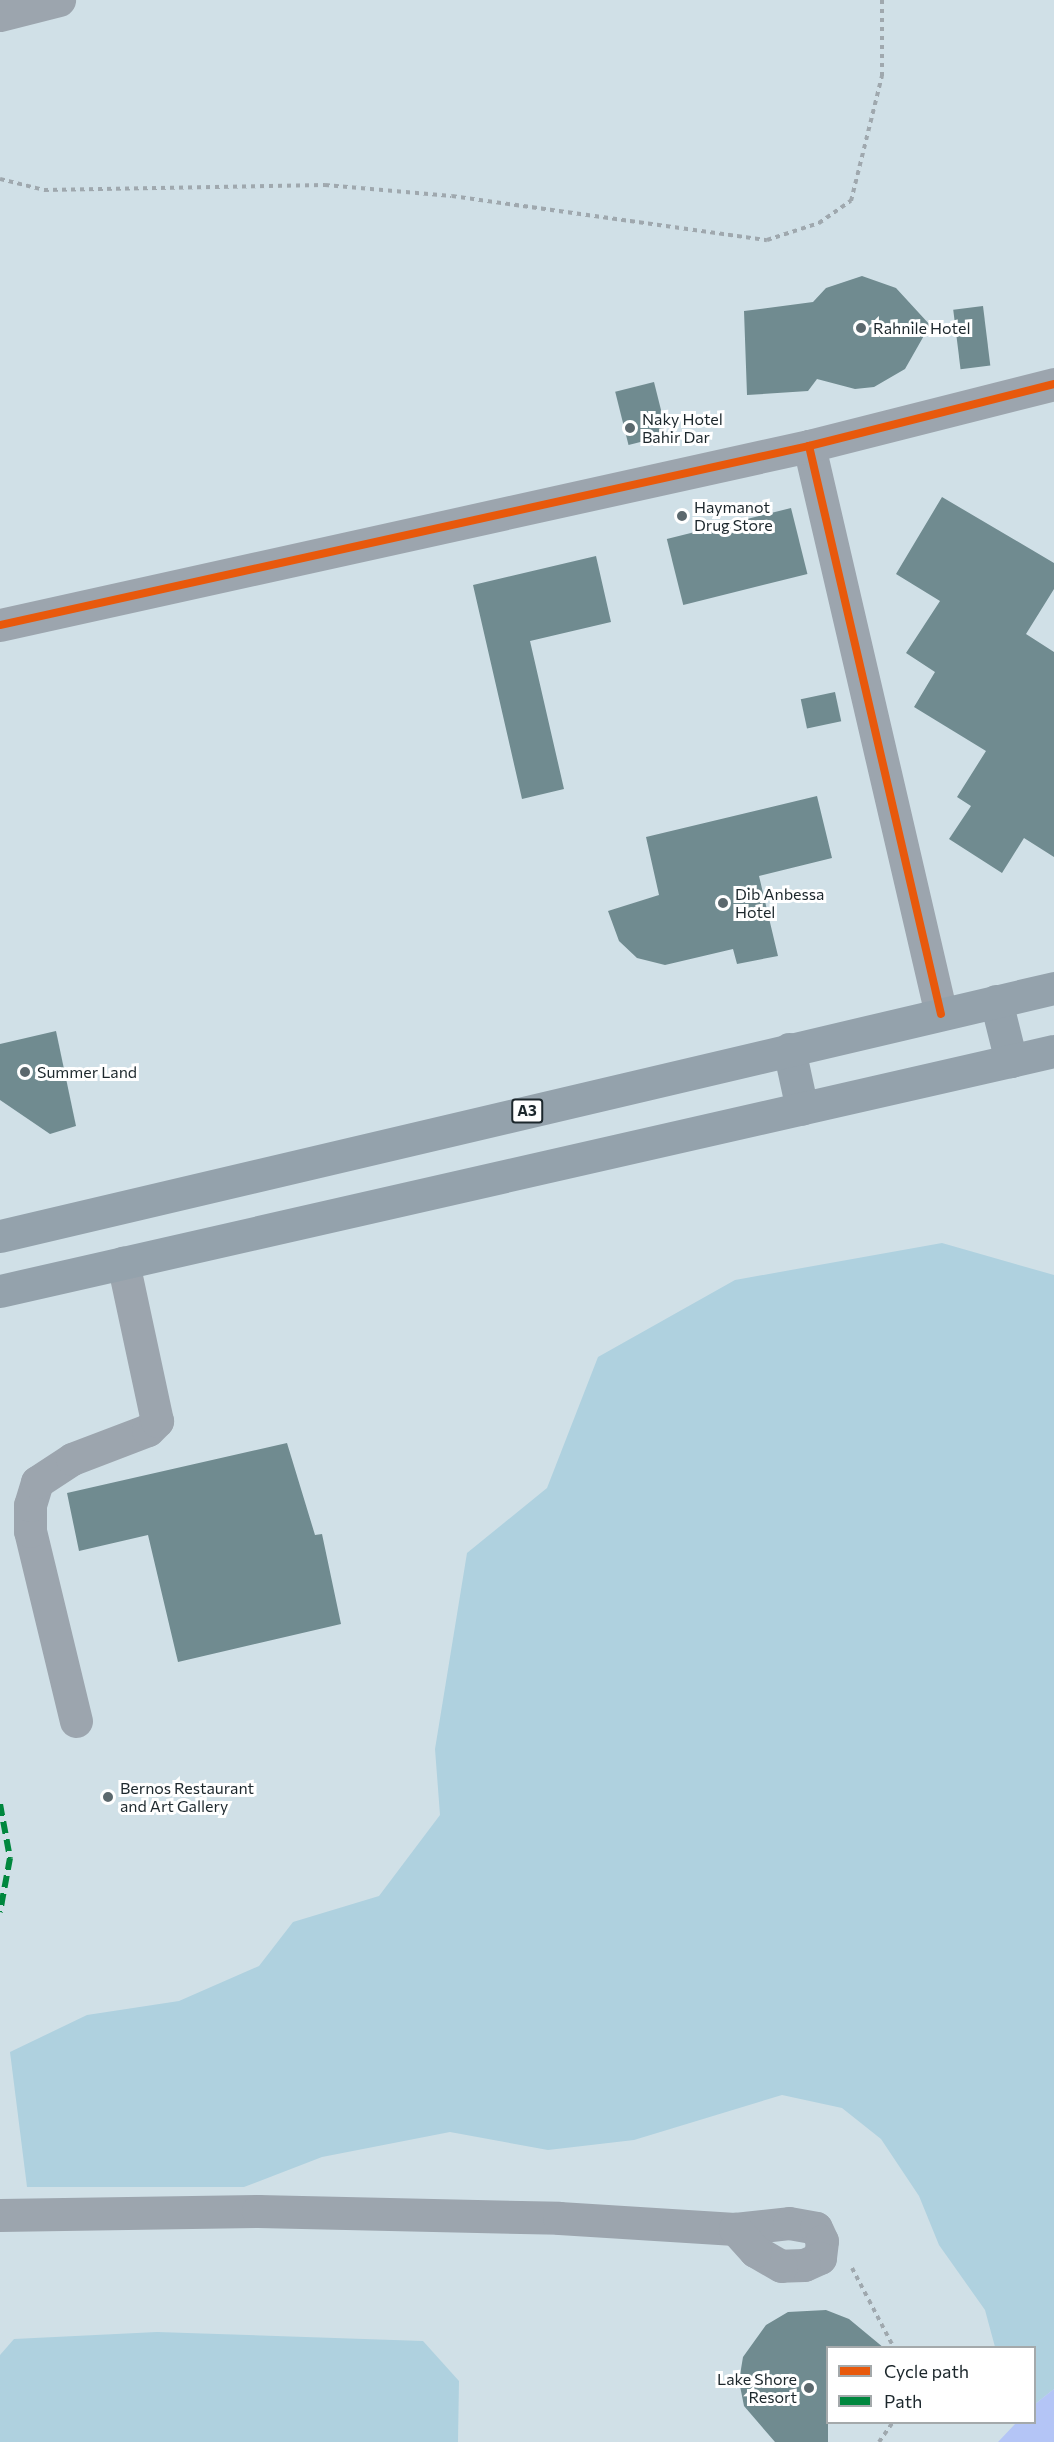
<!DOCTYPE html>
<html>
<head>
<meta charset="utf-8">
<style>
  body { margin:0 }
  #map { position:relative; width:1054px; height:2442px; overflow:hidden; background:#d0e0e7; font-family:Commissioner,sans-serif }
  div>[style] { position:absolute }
  .green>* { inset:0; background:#afd1df }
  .water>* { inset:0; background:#b4c5f6 }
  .building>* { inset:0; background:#708b90; transform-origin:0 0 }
  .path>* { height:4px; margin-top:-2px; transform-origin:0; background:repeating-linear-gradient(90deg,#9fa8ae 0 4.5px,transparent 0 9px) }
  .minor>* { height:33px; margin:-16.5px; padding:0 16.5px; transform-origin:16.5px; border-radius:16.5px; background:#9ca5ae }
  .highway>* { height:33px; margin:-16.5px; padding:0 16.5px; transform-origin:16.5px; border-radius:16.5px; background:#94a2ac }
  .quiet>* { height:6px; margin-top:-3px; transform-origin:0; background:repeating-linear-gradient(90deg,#00873e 0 12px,transparent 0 18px) }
  .cycleway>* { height:8px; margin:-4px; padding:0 4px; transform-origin:4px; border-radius:4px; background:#e8590c }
  .dots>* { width:16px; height:16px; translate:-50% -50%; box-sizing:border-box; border:3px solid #fff; border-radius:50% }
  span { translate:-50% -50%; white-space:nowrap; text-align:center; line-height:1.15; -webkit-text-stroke:6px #fff; paint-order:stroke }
  .shield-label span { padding:2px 4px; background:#fff; border:2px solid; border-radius:4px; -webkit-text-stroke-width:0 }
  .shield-label { font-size:15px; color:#1c272c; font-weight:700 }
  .poi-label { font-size:16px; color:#1c272c }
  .left { translate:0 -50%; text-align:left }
  .right { translate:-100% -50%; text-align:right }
  .legend { position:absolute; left:826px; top:2346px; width:210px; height:78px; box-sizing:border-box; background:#fff; border:2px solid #a4a9ab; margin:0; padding:8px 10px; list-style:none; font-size:18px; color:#1c272c }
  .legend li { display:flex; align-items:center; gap:12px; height:30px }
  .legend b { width:30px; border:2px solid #a4a9ab }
</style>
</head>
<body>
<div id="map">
  <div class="green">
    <div style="clip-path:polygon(942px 1243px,1054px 1275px,1054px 2389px,1035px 2404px,1034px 2348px,995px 2347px,985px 2310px,939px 2245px,919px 2196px,881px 2139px,842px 2108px,782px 2095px,634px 2140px,548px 2150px,450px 2132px,322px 2157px,244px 2187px,27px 2187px,10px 2052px,87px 2015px,179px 2001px,259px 1966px,293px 1922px,379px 1896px,440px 1815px,435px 1749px,467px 1553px,547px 1488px,598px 1357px,735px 1280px)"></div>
    <div style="clip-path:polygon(157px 2332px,423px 2341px,459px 2381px,458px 2442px,0 2442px,0 2355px,14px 2339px)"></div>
  </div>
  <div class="water">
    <div style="clip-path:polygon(1054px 2389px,1054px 2442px,998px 2442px,1016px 2423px,1034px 2422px,1035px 2404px)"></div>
  </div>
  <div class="building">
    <div style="clip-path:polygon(862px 276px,896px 288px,930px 325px,905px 369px,874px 387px,855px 389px,817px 379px,808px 391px,747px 395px,744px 311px,813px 302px,826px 288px)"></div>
    <div style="left:983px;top:306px;width:60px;height:30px;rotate:83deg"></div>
    <div style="left:654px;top:382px;width:55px;height:40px;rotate:76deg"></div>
    <div style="clip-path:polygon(942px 497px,1054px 563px,1054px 589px,1026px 634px,1054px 652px,1054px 857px,1024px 838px,1002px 873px,949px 839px,971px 806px,957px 797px,986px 751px,914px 707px,935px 672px,906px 653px,940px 601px,896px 574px)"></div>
    <div style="left:791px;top:508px;width:68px;height:128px;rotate:76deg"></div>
    <div style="clip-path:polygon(596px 556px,611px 622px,530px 641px,564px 789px,522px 799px,473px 585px)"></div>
    <div style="left:835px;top:692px;width:30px;height:35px;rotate:78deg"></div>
    <div style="clip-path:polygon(817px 796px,832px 858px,759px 876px,778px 956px,737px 964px,733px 949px,665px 965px,637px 958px,619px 941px,608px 911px,659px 895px,646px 837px)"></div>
    <div style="clip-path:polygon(56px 1031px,76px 1126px,50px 1134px,0 1100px,0 1044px)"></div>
    <div style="clip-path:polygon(287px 1443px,315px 1535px,322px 1534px,341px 1624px,178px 1662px,148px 1535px,79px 1551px,67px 1493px)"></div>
    <div style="clip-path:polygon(826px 2310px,849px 2319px,884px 2348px,828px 2348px,828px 2442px,775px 2442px,744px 2406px,739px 2381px,743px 2357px,766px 2325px,788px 2312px)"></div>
  </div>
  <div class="path">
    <div style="left:0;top:179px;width:45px;rotate:14deg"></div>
    <div style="left:44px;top:190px;width:281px;rotate:-1deg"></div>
    <div style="left:325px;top:185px;width:127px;rotate:5deg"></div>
    <div style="left:452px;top:196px;width:318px;rotate:8deg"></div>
    <div style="left:767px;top:240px;width:55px;rotate:-18.1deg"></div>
    <div style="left:819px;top:223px;width:39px;rotate:-35deg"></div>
    <div style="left:851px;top:201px;width:129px;rotate:-76.1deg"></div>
    <div style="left:882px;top:76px;width:76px;rotate:-90deg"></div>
    <div style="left:852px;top:2268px;width:90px;rotate:62.3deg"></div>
    <div style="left:879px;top:2442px;width:24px;rotate:-55deg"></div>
  </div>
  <div class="minor">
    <div style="left:0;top:15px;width:61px;rotate:-14.3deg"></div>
    <div style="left:809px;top:446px;width:583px;rotate:76.92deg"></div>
    <div style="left:0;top:625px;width:829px;rotate:-12.48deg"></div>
    <div style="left:809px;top:446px;width:253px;rotate:-14.2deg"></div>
    <div style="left:76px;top:1721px;width:195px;rotate:-103.6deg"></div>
    <div style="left:30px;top:1531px;width:26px;rotate:-90deg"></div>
    <div style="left:30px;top:1505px;width:24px;rotate:-73deg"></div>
    <div style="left:37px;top:1482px;width:42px;rotate:-33.3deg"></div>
    <div style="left:72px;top:1459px;width:81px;rotate:-20.9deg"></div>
    <div style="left:148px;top:1430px;width:13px;rotate:-45deg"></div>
    <div style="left:157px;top:1421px;width:162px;rotate:-102.1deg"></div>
    <div style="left:0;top:2215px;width:258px;rotate:-0.9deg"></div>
    <div style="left:258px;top:2211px;width:301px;rotate:1.3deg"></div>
    <div style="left:559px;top:2218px;width:176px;rotate:3.6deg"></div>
    <div style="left:735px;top:2229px;width:54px;rotate:-6.3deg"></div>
    <div style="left:789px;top:2223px;width:27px;rotate:10deg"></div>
    <div style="left:816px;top:2228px;width:14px;rotate:65deg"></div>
    <div style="left:822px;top:2241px;width:17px;rotate:97deg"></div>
    <div style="left:820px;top:2258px;width:17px;rotate:156deg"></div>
    <div style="left:804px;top:2265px;width:23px;rotate:178deg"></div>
    <div style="left:781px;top:2266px;width:30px;rotate:-150deg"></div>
    <div style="left:755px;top:2251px;width:30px;rotate:-132deg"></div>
  </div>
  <div class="highway">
    <div style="left:996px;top:1001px;width:62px;rotate:76deg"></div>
    <div style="left:789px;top:1049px;width:61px;rotate:77.8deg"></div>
    <div style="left:0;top:1236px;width:1083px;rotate:-13.24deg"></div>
    <div style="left:0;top:1291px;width:1081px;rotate:-12.83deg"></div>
  </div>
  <div class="quiet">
    <div style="left:0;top:1804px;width:55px;rotate:79.5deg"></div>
    <div style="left:10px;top:1858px;width:55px;rotate:100.5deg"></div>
  </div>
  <div class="cycleway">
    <div style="left:809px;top:446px;width:583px;rotate:76.92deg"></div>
    <div style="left:0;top:625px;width:829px;rotate:-12.48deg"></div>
    <div style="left:809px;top:446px;width:253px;rotate:-14.2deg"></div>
  </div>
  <div class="dots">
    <div style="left:861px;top:328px;background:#5b686d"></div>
    <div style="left:630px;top:428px;background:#5b686d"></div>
    <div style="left:682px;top:516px;background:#5b686d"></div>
    <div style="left:723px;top:903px;background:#5b686d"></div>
    <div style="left:25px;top:1072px;background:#5b686d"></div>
    <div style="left:108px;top:1797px;background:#5b686d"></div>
    <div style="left:809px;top:2388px;background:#5b686d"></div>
  </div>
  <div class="shield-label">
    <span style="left:527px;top:1111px">A3</span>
  </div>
  <div class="poi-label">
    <span class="left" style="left:873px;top:328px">Rahnile Hotel</span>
    <span class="left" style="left:642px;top:428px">Naky Hotel<br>Bahir Dar</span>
    <span class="left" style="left:694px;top:516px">Haymanot<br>Drug Store</span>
    <span class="left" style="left:735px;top:903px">Dib Anbessa<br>Hotel</span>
    <span class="left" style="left:37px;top:1072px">Summer Land</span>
    <span class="left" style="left:120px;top:1797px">Bernos Restaurant<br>and Art Gallery</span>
    <span class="right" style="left:797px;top:2388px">Lake Shore<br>Resort</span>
  </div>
  <ul class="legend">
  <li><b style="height:8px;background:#e8590c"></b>Cycle path</li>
  <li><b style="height:8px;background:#00873e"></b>Path</li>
  </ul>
</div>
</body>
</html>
